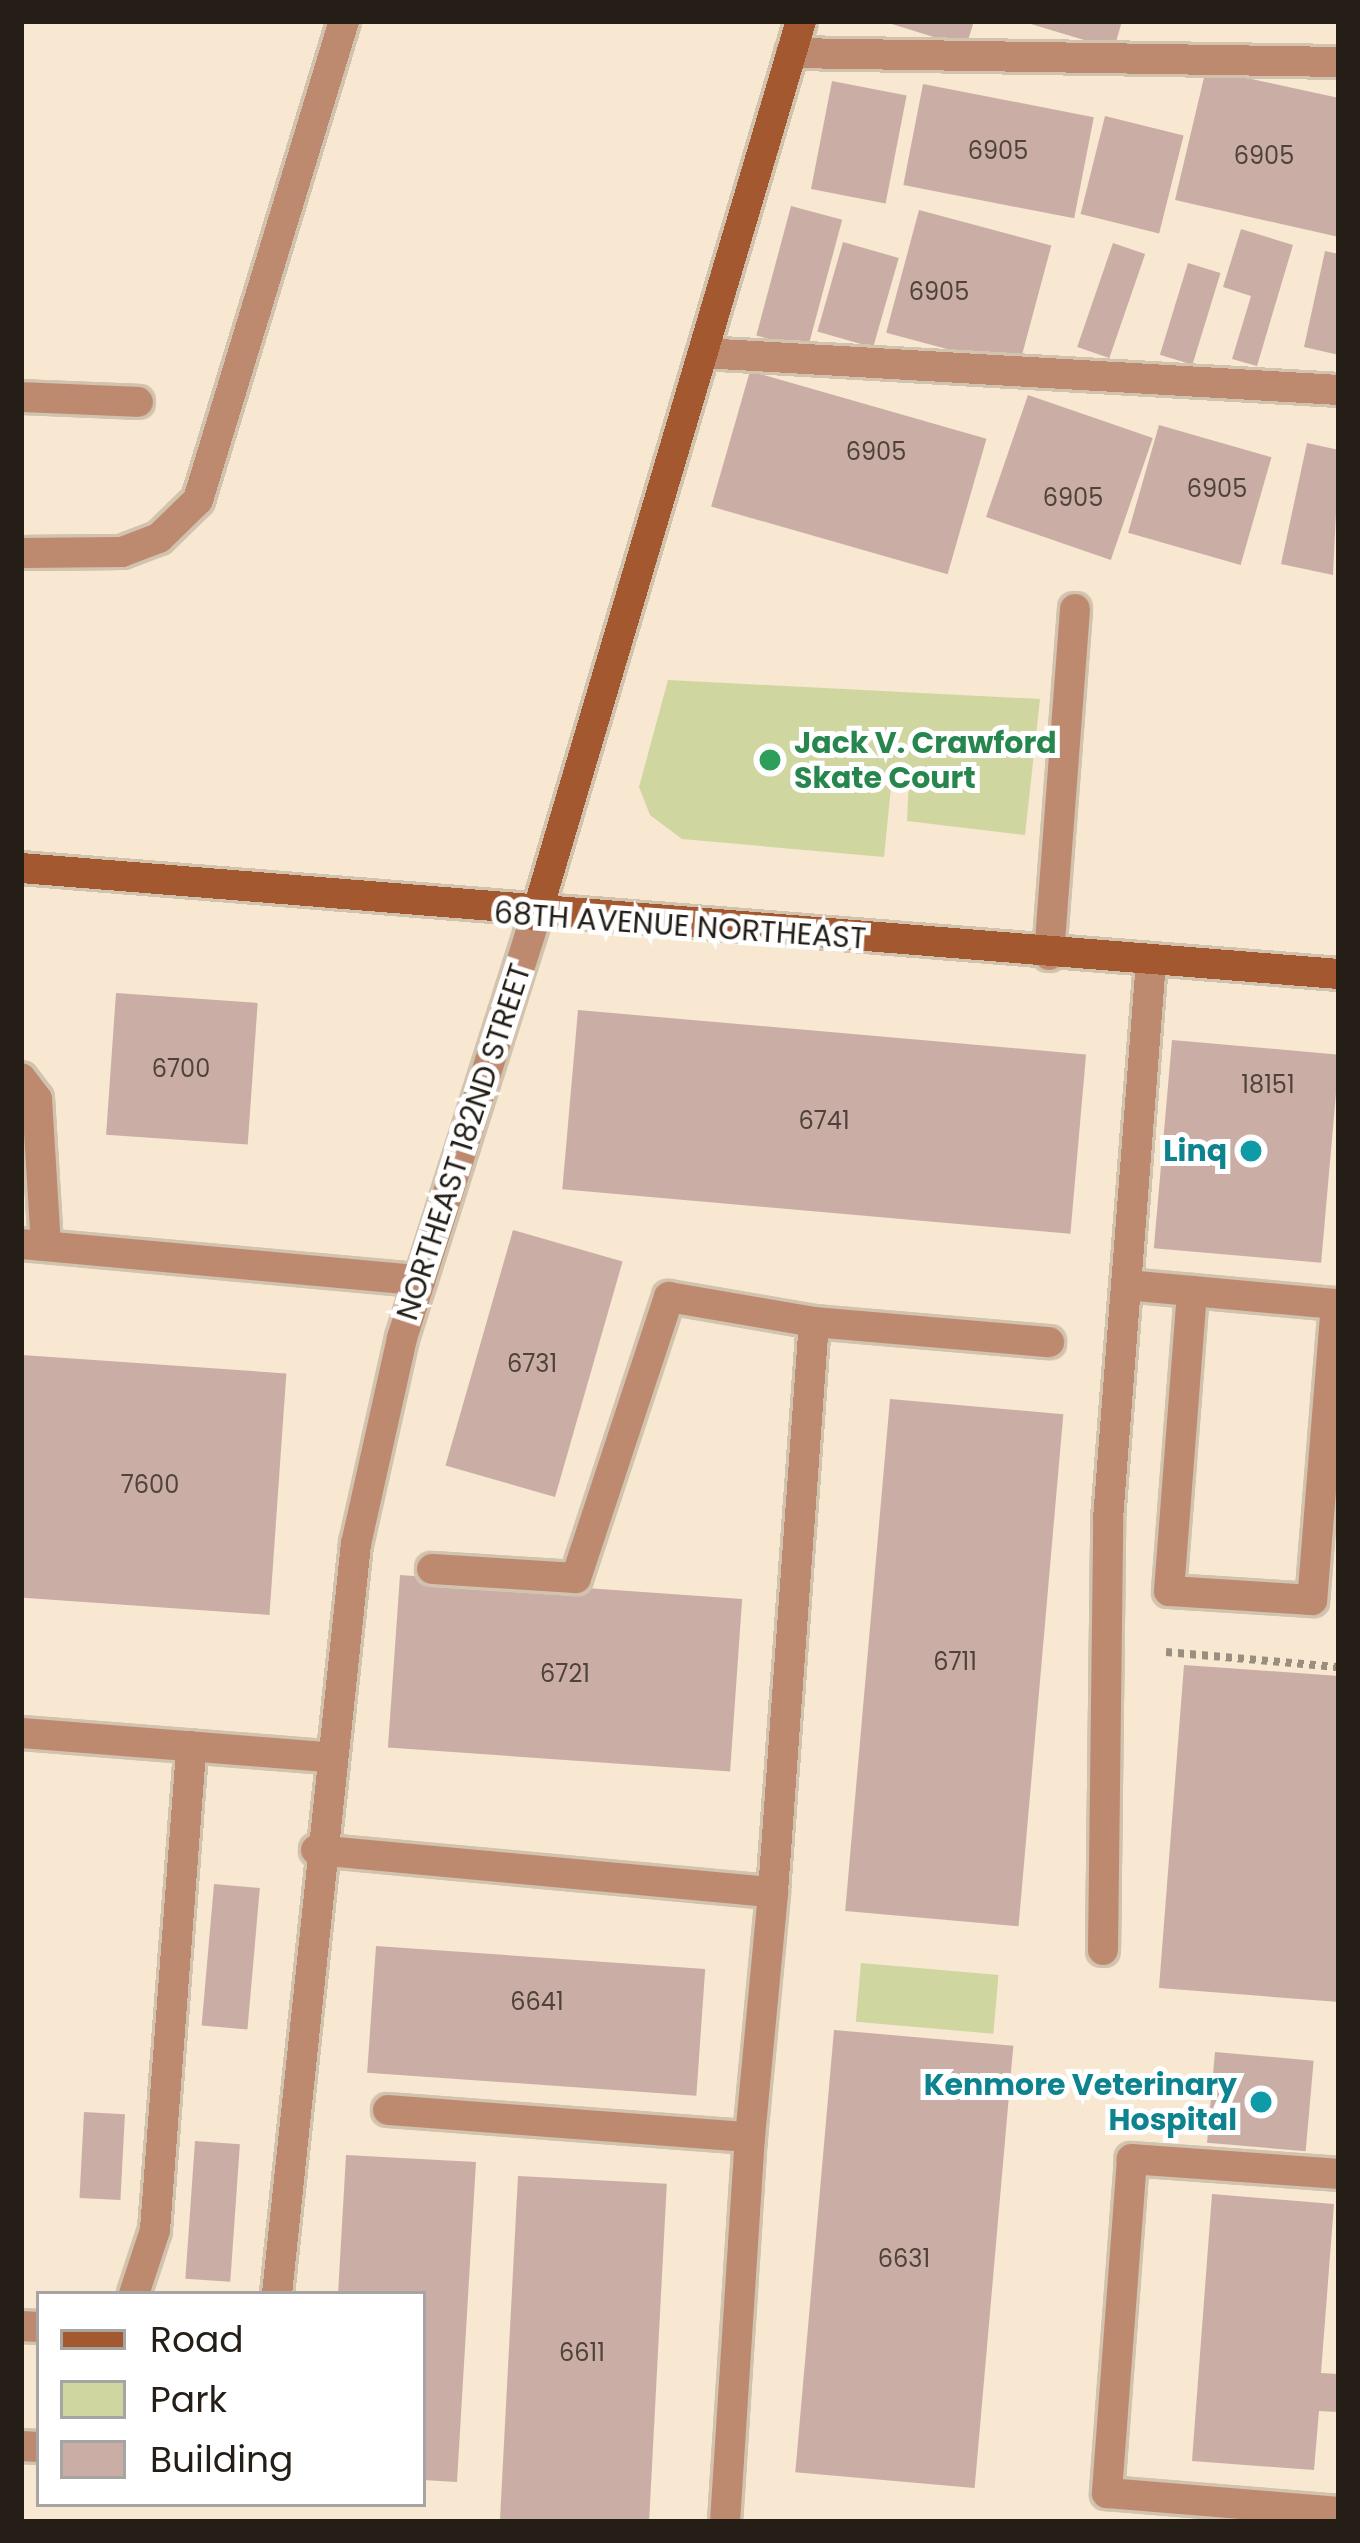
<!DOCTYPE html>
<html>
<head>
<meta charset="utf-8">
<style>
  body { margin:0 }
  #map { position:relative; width:1360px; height:2543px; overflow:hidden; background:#f8e7d1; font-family:Poppins,sans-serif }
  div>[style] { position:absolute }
  .green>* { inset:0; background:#d0d6a0; transform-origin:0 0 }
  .building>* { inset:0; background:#caaea6; transform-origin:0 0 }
  .path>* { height:8px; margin-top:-4px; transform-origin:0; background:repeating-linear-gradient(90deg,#9a8e7e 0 6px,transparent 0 12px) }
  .roads { filter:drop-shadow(3px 0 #d2c3af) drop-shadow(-3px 0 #d2c3af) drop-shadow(0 3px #d2c3af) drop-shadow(0 -3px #d2c3af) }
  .lane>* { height:30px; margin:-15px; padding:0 15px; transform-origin:15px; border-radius:15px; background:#bd896f }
  .street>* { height:30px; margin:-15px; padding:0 15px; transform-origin:15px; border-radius:15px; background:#bd896f }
  .secondary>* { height:30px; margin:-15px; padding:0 15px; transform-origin:15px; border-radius:15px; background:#a35830 }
  .dots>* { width:33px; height:33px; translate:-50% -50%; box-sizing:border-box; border:6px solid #fff; border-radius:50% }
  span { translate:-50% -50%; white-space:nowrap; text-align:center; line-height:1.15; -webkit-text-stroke:10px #fff; paint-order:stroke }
  .number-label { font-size:24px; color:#4e423a }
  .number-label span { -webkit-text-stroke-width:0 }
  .leisure-label { font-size:30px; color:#27864d; font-weight:700 }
  .left { translate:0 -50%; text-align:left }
  .street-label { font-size:30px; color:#241e16 }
  .culture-label { font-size:30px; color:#0d838f; font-weight:700 }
  .right { translate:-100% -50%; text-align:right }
  .frame { position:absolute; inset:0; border:24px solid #241e16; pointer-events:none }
  .legend { position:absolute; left:36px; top:2291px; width:390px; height:216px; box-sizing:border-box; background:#fff; border:3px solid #a7a5a2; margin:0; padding:15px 21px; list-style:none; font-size:36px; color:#241e16 }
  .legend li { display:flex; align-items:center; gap:24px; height:60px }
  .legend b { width:60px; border:3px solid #a7a5a2 }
</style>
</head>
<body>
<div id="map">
  <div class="green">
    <div style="clip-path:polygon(668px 680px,1040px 699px,1025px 835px,907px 821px,909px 778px,892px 777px,884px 857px,682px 839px,650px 815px,639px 787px)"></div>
    <div style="left:861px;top:1963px;width:138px;height:59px;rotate:5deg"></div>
  </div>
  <div class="building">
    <div style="clip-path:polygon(882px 21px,974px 21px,966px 47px)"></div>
    <div style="clip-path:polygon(1021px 21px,1122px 21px,1114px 49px)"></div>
    <div style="clip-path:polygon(1206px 69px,1339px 98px,1339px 237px,1175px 200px)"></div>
    <div style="left:832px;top:81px;width:76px;height:110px;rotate:11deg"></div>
    <div style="left:923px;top:84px;width:174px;height:103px;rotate:11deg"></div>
    <div style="left:1105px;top:116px;width:81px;height:101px;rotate:14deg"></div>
    <div style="left:791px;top:206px;width:53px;height:134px;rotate:15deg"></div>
    <div style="left:919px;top:210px;width:137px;height:127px;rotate:15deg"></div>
    <div style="clip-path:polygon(1241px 229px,1293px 245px,1257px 366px,1232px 359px,1251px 296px,1223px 287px)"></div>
    <div style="left:843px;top:242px;width:58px;height:93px;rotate:16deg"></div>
    <div style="left:1113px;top:243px;width:34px;height:110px;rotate:19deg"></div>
    <div style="clip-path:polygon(1325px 251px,1339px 254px,1339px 355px,1304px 347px)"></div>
    <div style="left:1188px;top:263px;width:34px;height:96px;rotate:17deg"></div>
    <div style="left:750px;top:371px;width:246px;height:141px;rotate:16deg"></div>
    <div style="left:1028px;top:395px;width:132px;height:129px;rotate:19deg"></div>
    <div style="left:1159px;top:425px;width:117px;height:112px;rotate:16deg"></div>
    <div style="clip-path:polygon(1307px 443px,1339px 450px,1333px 575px,1281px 564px)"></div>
    <div style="left:116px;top:993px;width:142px;height:142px;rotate:4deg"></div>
    <div style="left:578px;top:1010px;width:510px;height:180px;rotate:5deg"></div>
    <div style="left:1172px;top:1040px;width:168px;height:209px;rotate:5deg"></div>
    <div style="left:513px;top:1230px;width:114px;height:245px;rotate:16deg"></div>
    <div style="left:22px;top:1355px;width:265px;height:242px;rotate:4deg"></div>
    <div style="left:890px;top:1399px;width:174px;height:514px;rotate:5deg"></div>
    <div style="left:400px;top:1575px;width:343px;height:173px;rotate:4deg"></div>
    <div style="clip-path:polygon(1184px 1665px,1339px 1676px,1339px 2002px,1159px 1988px)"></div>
    <div style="left:214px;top:1884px;width:46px;height:142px;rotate:5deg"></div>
    <div style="left:376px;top:1946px;width:330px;height:127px;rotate:4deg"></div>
    <div style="left:834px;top:2030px;width:180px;height:444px;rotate:5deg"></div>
    <div style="left:1215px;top:2052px;width:99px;height:91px;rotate:5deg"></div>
    <div style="left:84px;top:2112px;width:41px;height:86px;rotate:3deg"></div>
    <div style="left:195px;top:2141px;width:45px;height:138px;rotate:4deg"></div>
    <div style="clip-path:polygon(346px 2155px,476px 2162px,457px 2482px,423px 2480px,423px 2294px,338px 2294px)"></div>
    <div style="left:518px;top:2176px;width:149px;height:347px;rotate:3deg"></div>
    <div style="clip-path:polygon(1212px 2194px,1334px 2204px,1321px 2373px,1339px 2374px,1339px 2412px,1319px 2411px,1314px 2470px,1192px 2461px)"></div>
  </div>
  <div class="path">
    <div style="left:1166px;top:1652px;width:174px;rotate:5deg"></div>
  </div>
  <div class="roads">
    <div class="lane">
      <div style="left:791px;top:53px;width:548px;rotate:0.94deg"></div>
      <div style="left:703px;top:353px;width:637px;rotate:3.33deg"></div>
      <div style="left:21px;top:397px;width:117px;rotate:2.4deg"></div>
      <div style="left:21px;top:553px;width:101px;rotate:-0.6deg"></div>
      <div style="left:122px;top:552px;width:40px;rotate:-21deg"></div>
      <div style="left:159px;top:538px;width:54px;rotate:-44.3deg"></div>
      <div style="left:198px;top:500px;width:501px;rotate:-73.05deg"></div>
      <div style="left:1049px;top:955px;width:347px;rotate:-85.7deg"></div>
      <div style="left:21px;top:1078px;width:26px;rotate:53deg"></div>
      <div style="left:37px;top:1099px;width:147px;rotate:86.5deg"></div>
      <div style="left:21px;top:1244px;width:401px;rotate:5.2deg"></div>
      <div style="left:1126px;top:1285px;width:66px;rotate:5.2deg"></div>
      <div style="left:1192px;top:1291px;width:145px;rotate:5.2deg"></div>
      <div style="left:1336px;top:1304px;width:297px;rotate:94.6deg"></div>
      <div style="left:1312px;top:1600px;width:143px;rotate:-176.4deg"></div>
      <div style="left:1169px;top:1591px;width:301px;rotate:-85.6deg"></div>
      <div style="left:432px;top:1569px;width:144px;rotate:3.6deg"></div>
      <div style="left:576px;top:1578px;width:296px;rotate:-71.7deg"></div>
      <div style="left:669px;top:1297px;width:147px;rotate:9.8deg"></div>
      <div style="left:21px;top:1733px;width:308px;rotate:4.5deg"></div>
      <div style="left:316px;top:1850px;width:459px;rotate:5.3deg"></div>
      <div style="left:773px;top:1892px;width:571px;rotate:-85.89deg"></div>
      <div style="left:814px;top:1322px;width:236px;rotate:4.9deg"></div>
      <div style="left:1103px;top:1950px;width:431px;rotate:-89.3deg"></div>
      <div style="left:1108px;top:1519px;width:560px;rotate:-85.59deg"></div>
      <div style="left:388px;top:2110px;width:363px;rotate:4.3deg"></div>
      <div style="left:750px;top:2137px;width:246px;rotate:-84.6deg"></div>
      <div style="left:1339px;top:2174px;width:208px;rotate:-175.9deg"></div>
      <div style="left:1132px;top:2159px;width:335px;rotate:94.3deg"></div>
      <div style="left:1107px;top:2493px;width:233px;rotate:4.7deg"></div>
      <div style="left:134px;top:2294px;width:67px;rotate:-71.8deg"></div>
      <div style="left:155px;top:2230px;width:485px;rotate:-85.7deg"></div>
      <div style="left:21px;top:2326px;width:18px;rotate:3deg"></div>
      <div style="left:725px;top:2522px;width:386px;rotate:-86.3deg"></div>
    </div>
    <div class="street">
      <div style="left:277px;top:2294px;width:754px;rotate:-83.99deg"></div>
      <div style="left:356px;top:1544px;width:211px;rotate:-77.4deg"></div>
      <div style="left:402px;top:1338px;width:443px;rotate:-72.4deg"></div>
      <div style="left:21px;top:2446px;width:18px;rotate:3deg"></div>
    </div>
    <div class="secondary">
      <div style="left:21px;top:868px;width:1322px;rotate:4.6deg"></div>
      <div style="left:536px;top:916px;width:933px;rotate:-73.51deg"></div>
    </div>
  </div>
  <div class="dots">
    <div style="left:770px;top:760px;background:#2e9e5b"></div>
    <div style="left:1251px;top:1151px;background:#0f9aa8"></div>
    <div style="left:1261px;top:2102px;background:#0f9aa8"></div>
  </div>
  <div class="number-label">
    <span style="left:998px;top:151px">6905</span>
    <span style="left:1264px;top:156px">6905</span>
    <span style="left:939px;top:292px">6905</span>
    <span style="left:876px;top:452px">6905</span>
    <span style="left:1217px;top:489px">6905</span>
    <span style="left:1073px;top:498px">6905</span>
    <span style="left:181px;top:1069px">6700</span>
    <span style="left:1268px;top:1085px">18151</span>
    <span style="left:824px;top:1121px">6741</span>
    <span style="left:532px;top:1364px">6731</span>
    <span style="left:150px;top:1485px">7600</span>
    <span style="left:955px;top:1662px">6711</span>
    <span style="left:565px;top:1674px">6721</span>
    <span style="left:537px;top:2002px">6641</span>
    <span style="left:904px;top:2259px">6631</span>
    <span style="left:582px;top:2353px">6611</span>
  </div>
  <div class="leisure-label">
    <span class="left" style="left:794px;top:760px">Jack V. Crawford<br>Skate Court</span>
  </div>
  <div class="street-label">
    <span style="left:680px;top:926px;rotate:4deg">68TH AVENUE NORTHEAST</span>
    <span style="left:464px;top:1142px;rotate:-72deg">NORTHEAST 182ND STREET</span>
  </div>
  <div class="culture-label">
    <span class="right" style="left:1227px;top:1151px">Linq</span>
    <span class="right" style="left:1237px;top:2102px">Kenmore Veterinary<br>Hospital</span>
  </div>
  <div class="frame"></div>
  <ul class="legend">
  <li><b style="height:15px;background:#a35830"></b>Road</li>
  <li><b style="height:33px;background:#d0d6a0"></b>Park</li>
  <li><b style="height:33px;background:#caaea6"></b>Building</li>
  </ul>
</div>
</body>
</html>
